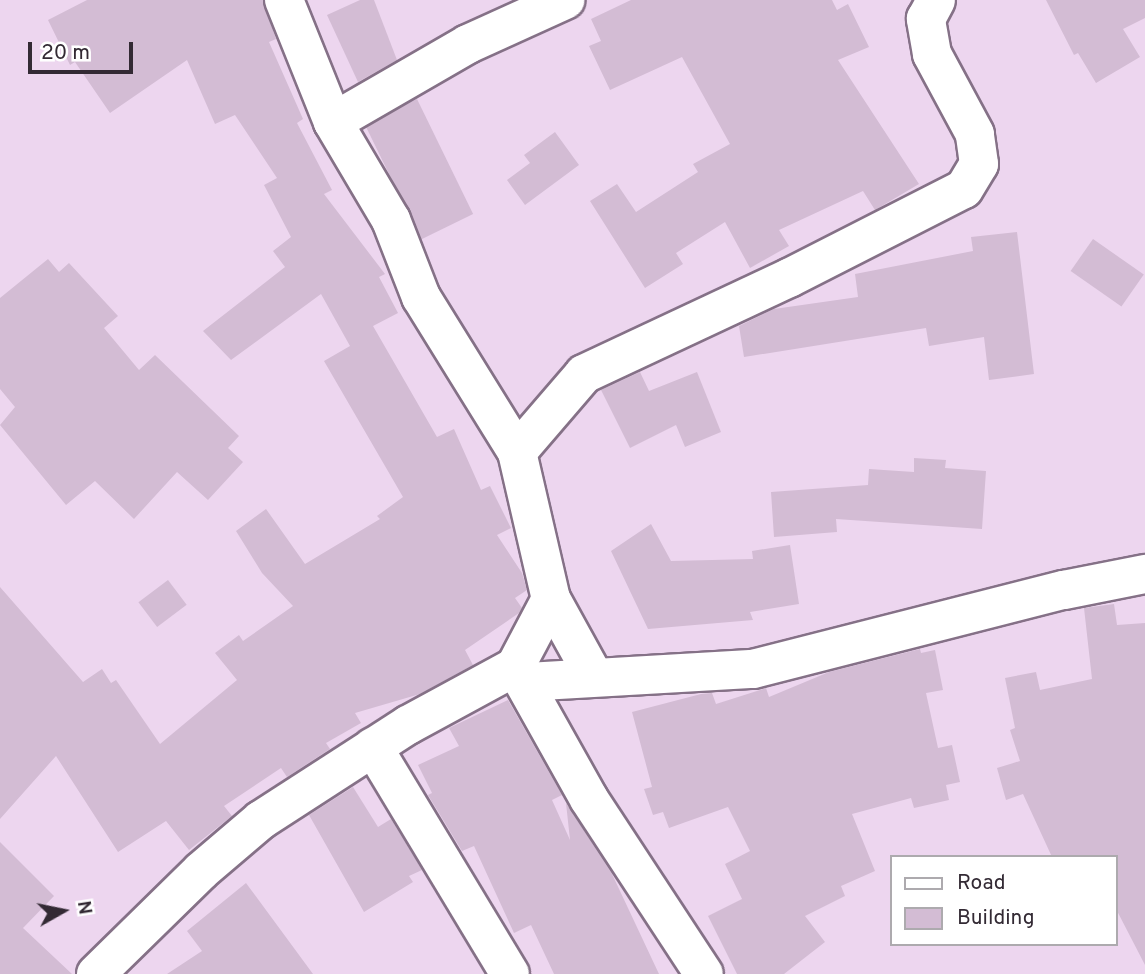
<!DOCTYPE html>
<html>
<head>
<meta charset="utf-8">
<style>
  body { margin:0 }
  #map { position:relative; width:1145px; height:974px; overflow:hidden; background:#edd6ef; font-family:Overpass,sans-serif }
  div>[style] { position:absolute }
  .building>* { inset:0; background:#d3bcd4; transform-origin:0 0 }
  .roads { filter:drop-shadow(2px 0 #857187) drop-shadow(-2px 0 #857187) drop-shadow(0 2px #857187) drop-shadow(0 -2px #857187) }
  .minor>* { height:38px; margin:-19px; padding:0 19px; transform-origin:19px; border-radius:19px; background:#fff }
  span { translate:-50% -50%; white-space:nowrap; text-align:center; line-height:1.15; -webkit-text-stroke:7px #fff; paint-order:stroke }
  .legend { position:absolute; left:890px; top:855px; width:228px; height:91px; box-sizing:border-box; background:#fff; border:2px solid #adaaae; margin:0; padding:9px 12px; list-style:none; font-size:21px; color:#332a34 }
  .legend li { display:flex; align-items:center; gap:14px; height:35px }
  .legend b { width:35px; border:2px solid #adaaae }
  .north { position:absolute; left:28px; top:876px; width:70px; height:70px; -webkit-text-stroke:5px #fff; paint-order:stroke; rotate:81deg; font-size:19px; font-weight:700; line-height:28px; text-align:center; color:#332a34 }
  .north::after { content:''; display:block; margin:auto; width:24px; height:32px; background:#332a34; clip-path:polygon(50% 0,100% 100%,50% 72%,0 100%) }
  .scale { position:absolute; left:28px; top:42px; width:105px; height:32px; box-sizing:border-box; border:4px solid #332a34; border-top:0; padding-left:9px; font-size:21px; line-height:24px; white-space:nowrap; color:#332a34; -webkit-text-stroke:5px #fff; paint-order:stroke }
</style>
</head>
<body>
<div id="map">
  <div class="building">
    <div style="clip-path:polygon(87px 0,263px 0,276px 39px,269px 42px,303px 119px,297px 123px,332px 190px,324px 194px,385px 274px,379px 277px,398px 313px,373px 326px,437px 437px,454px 429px,481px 490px,490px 486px,511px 528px,497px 535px,522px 573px,527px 590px,515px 598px,522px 608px,519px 613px,465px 650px,473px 665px,420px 694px,355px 713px,361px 723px,326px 743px,330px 749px,287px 777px,281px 768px,224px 806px,232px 816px,189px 850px,166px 821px,118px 852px,56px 756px,0 819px,0 587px,83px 682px,102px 669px,111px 683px,116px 680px,160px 744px,237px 680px,215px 653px,239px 635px,243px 641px,293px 606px,262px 573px,236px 531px,266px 509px,305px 564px,380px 519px,377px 516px,403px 497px,324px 361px,350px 346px,321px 294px,231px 360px,203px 331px,285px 267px,273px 251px,291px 237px,264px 185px,277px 178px,235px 115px,215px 124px,187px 60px,110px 113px,75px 62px,70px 65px,48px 20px)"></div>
    <div style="clip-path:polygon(360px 0,374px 0,397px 60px,358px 82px,327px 15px)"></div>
    <div style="clip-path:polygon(631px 0,832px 0,837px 10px,848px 4px,869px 47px,838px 60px,919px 184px,875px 210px,863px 191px,779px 230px,789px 246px,750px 268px,725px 222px,676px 253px,683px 264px,645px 288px,590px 201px,617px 184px,636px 212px,698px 172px,693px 164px,730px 144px,682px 57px,610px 90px,589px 46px,601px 41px,591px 19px)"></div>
    <div style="clip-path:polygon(1046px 0,1145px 0,1145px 18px,1123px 29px,1140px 57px,1096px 83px,1078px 53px,1074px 55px)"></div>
    <div style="left:417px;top:99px;width:128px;height:58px;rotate:64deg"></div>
    <div style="clip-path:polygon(555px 132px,579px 165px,525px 205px,507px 180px,530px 163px,524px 155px)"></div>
    <div style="clip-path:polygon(1017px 232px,1034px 374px,989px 380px,984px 337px,929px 346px,926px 328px,744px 357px,739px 326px,774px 309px,858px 297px,855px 274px,973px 251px,971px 237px)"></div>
    <div style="left:1093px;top:239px;width:62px;height:39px;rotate:35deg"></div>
    <div style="clip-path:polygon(48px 259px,59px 272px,69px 263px,118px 316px,104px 328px,139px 370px,155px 355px,239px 436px,228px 448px,243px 462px,208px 500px,177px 472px,134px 519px,95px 481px,66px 505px,0 425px,15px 407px,0 389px,0 298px)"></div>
    <div style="clip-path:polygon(640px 372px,649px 391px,697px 372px,721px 432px,685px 447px,676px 425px,630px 448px,601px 390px)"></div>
    <div style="clip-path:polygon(914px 458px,946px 460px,945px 468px,986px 471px,982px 529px,836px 519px,837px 532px,774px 537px,771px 492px,868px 485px,869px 469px,914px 472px)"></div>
    <div style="clip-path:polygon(651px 524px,671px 561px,753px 559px,752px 551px,790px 545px,799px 604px,750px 612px,753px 620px,648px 629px,611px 551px)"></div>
    <div style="left:168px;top:580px;width:31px;height:37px;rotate:53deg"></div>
    <div style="clip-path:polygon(1114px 604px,1117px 625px,1145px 623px,1145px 965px,1115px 907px,1115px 857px,1052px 857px,1023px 794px,1006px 800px,997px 768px,1020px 761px,1010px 730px,1015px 728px,1005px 678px,1036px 672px,1040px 690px,1092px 679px,1084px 608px)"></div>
    <div style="clip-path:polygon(920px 649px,921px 653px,935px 650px,943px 690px,926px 693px,938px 748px,952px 745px,960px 782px,946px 785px,949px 800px,914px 808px,911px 798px,852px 814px,875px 871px,841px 886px,845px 896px,805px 916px,825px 942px,784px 974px,737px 974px,708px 916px,742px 899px,725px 864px,750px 851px,728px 807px,669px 828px,663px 812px,653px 815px,644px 789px,652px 787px,632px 712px,701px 694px,712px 693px,716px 704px,766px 688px,769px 697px,829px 672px)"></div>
    <div style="clip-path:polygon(508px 700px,562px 795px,552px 800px,570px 840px,566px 803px,612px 874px,659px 974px,554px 974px,531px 925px,514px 933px,474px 846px,462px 851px,428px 795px,432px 793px,418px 765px,459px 746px,449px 728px)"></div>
    <div style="clip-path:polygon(353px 787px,378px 827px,391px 819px,422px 870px,409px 876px,413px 882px,364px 912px,309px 815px)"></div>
    <div style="clip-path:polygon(0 842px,54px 896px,23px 928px,72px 974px,0 974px)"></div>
    <div style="clip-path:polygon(246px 883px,313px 974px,167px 974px,202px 951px,187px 931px)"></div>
  </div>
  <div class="roads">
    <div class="minor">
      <div style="left:284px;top:0;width:131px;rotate:68.1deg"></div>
      <div style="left:333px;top:122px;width:114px;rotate:59.4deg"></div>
      <div style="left:391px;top:220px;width:83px;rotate:68.7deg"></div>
      <div style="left:421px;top:297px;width:182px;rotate:58.2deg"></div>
      <div style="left:517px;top:452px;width:151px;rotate:77deg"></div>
      <div style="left:551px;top:599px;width:87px;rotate:61.1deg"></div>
      <div style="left:333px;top:122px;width:156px;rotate:-30deg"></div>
      <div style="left:468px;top:44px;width:107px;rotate:-24.4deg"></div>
      <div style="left:517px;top:452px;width:103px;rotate:-49.3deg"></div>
      <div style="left:584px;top:374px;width:226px;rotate:-25.1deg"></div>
      <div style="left:789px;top:278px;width:196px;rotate:-27deg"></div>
      <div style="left:964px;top:189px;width:29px;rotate:-59deg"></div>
      <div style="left:979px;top:164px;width:30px;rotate:-98deg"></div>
      <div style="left:975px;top:134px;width:91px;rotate:-118.3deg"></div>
      <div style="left:932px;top:54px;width:36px;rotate:-100deg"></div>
      <div style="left:926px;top:19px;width:21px;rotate:-62deg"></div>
      <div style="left:551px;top:599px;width:77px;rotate:117.9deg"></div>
      <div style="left:515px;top:667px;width:151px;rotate:60.7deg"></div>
      <div style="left:589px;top:799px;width:209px;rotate:56.7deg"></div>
      <div style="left:373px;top:747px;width:265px;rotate:58.9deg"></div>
      <div style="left:96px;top:974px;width:147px;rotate:-44.4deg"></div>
      <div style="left:201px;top:871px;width:79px;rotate:-40.4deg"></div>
      <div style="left:261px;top:820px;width:175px;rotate:-32.9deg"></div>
      <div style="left:408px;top:725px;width:122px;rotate:-28.5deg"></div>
      <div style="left:515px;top:667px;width:18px;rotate:56deg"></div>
      <div style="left:525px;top:682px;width:228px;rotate:-3.3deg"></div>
      <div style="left:753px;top:669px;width:321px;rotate:-14.3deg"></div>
      <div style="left:1064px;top:590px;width:83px;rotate:-11.2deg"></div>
    </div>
  </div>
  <ul class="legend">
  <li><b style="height:9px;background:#fff"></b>Road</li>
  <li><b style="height:19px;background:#d3bcd4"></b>Building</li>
  </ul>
  <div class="north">N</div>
  <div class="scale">20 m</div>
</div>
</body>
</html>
